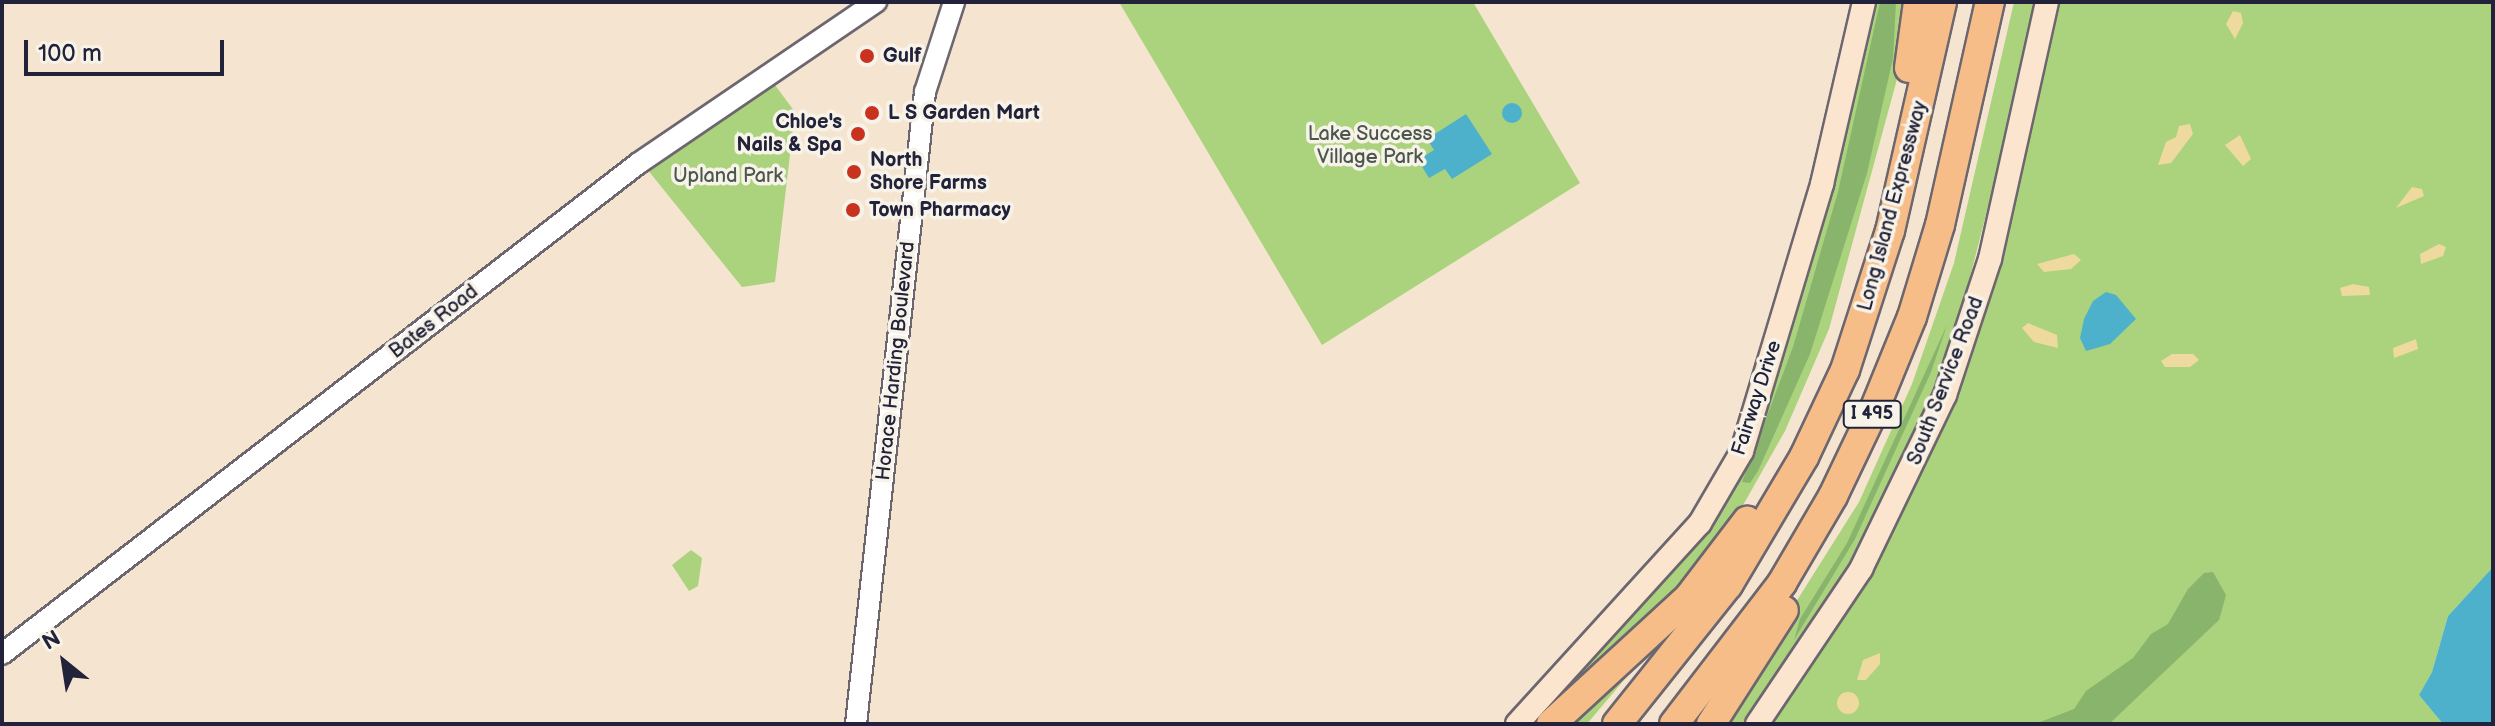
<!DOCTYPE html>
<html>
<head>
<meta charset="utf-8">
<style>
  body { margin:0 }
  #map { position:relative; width:2495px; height:726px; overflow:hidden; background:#f5e5d0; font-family:"Balsamiq Sans",sans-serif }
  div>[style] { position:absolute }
  .green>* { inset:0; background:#abd27c }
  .forest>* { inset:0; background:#88b46c }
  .sand>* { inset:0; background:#eeda9e }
  .round { border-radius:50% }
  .water>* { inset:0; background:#4db1cc }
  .roads { filter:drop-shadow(2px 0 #6c666f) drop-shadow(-2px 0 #6c666f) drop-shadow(0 2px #6c666f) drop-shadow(0 -2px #6c666f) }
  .tertiary>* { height:20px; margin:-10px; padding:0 10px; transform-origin:10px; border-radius:10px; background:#fff }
  .secondary>* { height:22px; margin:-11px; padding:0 11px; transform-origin:11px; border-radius:11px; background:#fce5cf }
  .motorway>* { height:28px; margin:-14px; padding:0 14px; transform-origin:14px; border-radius:14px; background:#f7bd88 }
  .dots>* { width:22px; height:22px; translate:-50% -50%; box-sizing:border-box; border:4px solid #f7f3e8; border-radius:50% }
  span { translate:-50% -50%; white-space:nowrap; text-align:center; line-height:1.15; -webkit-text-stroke:7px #f7f3e8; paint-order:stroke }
  .shield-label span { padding:2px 6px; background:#f7f3e8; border:2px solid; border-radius:6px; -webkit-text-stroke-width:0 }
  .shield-label { font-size:18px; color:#22223b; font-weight:700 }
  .poi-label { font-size:20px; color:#22223b; font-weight:700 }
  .left { translate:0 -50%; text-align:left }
  .right { translate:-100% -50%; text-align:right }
  .park-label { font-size:20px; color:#4b574e }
  .street-label { font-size:20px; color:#22223b }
  .frame { position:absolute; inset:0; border:4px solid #22223b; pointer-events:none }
  .north { position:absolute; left:24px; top:622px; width:80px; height:80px; -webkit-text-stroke:6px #f7f3e8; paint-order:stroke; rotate:330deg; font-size:22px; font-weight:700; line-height:32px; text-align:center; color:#22223b }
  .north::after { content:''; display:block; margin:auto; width:28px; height:36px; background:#22223b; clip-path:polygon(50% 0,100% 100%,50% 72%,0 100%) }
  .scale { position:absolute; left:24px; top:40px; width:200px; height:36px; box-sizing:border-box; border:4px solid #22223b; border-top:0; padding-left:10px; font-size:24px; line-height:28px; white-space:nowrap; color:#22223b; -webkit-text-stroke:6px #f7f3e8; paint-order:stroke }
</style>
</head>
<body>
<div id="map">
  <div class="green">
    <div style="clip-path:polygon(1119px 2px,1473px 2px,1580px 183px,1322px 345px)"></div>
    <div style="clip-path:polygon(1871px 2px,1904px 2px,1906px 46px,1829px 329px,1785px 431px,1725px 537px,1676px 594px,1534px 724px,1528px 724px,1699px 541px,1742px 472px)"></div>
    <div style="clip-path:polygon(2014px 2px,2035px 2px,2017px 93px,1957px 328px,1917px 430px,1855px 559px,1786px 668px,1741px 724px,1719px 724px,1859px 502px,1912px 384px,1954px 263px)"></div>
    <div style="clip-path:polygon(2050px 2px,2493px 2px,2493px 567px,2448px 616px,2432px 672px,2419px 695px,2443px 724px,1761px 724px,1927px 447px)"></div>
    <div style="clip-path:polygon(769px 77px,795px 112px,775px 282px,742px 287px,643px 164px)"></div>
    <div style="clip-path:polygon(691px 550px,702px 558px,698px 586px,689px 591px,672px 565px)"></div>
    <div style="clip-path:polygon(1655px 643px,1587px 724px,1561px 724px)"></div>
  </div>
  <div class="forest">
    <div style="clip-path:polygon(1880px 2px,1896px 2px,1893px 58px,1867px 173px,1810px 354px,1758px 471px,1750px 483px,1742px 482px,1793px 347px,1838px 192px)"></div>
    <div style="clip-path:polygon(1947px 325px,1931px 372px,1855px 539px,1794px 640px,1800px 619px,1847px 543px)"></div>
    <div style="clip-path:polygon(2213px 572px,2226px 595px,2219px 620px,2109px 724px,2035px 724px,2074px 709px,2086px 691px,2133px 658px,2151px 634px,2168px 624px,2188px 589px,2204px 573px)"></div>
  </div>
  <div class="sand">
    <div style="clip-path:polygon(2233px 11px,2241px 13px,2243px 23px,2235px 39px,2226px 24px)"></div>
    <div style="clip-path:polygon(2190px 124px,2193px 134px,2171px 163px,2158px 165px,2166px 142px,2176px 137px,2179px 126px)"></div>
    <div style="clip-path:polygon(2240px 135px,2251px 159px,2243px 166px,2225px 145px)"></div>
    <div style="clip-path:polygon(2412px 187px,2422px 189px,2424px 196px,2396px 208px)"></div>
    <div style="clip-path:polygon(2439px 244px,2446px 247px,2443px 256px,2421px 264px,2420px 254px)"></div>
    <div style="clip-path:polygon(2074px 254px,2081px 260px,2071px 269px,2044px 272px,2037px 264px)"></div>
    <div style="clip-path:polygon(2353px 284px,2369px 287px,2370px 295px,2342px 296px,2340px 288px)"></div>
    <div style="clip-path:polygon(2028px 323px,2057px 335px,2058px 348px,2034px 342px,2022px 328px)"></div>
    <div style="clip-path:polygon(2416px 339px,2418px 349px,2394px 358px,2393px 348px)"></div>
    <div style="clip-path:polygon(2172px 354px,2193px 354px,2199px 360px,2190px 367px,2165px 367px,2161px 361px)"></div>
    <div style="clip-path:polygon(1880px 653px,1880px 664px,1866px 680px,1857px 680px,1863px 660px)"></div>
    <div class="round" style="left:1837px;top:692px;width:22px;height:22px"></div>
  </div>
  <div class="water">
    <div class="round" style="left:1502px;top:103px;width:20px;height:20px"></div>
    <div style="clip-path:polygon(1466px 114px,1492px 154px,1452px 179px,1445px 169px,1429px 178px,1418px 160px,1434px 150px,1427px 139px)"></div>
    <div style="clip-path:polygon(2106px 292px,2116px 295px,2136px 319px,2110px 344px,2086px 351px,2080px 338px,2084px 319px,2093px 301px)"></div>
    <div style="clip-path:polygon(2493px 567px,2493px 724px,2443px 724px,2419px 695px,2432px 672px,2448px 616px)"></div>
  </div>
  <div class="roads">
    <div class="tertiary">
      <div style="left:2px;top:654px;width:804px;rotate:-37.63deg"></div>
      <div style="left:639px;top:163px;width:287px;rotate:-34.2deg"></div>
      <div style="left:856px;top:724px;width:636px;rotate:-83.77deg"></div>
      <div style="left:925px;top:92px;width:95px;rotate:-72.1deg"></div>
    </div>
    <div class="secondary">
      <div style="left:1517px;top:724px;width:272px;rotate:-47.7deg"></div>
      <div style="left:1700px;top:523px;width:83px;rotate:-59.7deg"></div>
      <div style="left:1742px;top:451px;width:279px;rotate:-73.3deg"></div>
      <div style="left:1822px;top:184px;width:187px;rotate:-77deg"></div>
      <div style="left:1757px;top:724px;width:187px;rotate:-56.1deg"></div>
      <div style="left:1861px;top:569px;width:193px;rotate:-64.2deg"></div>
      <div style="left:1945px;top:395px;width:143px;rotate:-71.7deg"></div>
      <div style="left:1990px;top:259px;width:263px;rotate:-77.5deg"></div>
    </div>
    <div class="motorway">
      <div style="left:1909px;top:68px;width:67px;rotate:-82.2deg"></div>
      <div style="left:1551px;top:724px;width:188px;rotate:-42.6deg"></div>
      <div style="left:1689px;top:597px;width:96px;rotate:-52.7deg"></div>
      <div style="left:1617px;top:724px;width:178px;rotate:-51.4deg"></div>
      <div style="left:1728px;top:585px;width:149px;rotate:-59.3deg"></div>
      <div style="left:1804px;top:457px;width:96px;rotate:-64.8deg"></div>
      <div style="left:1845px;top:370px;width:146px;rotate:-72.1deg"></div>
      <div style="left:1890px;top:231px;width:235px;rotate:-77.2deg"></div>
      <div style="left:1674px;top:724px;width:178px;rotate:-52.5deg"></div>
      <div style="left:1782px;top:583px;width:101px;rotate:-59.6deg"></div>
      <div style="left:1833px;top:496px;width:95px;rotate:-64.5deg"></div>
      <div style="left:1874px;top:410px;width:100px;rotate:-67.8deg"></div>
      <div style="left:1912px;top:317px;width:96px;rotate:-73.1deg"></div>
      <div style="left:1940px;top:225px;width:229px;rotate:-77.4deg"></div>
      <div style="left:1711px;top:724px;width:135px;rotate:-57.4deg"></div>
    </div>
  </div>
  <div class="dots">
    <div style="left:867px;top:56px;background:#c8321e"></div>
    <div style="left:872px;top:113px;background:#c8321e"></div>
    <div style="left:858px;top:134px;background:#c8321e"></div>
    <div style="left:854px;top:172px;background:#c8321e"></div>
    <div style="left:853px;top:210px;background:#c8321e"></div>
  </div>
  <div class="shield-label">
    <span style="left:1872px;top:414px">I 495</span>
  </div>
  <div class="poi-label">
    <span class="left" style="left:883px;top:56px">Gulf</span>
    <span class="left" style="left:888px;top:113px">L S Garden Mart</span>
    <span class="right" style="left:842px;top:134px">Chloe's<br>Nails &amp; Spa</span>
    <span class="left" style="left:870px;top:172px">North<br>Shore Farms</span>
    <span class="left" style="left:869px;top:210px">Town Pharmacy</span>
  </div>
  <div class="park-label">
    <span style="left:1370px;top:146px">Lake Success<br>Village Park</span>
    <span style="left:728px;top:176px">Upland Park</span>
  </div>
  <div class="street-label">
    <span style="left:1893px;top:206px;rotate:-75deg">Long Island Expressway</span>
    <span style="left:434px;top:322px;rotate:-38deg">Bates Road</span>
    <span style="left:896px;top:361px;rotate:-84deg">Horace Harding Boulevard</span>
    <span style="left:1946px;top:381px;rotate:-69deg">South Service Road</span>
    <span style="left:1757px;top:398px;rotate:-72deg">Fairway Drive</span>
  </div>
  <div class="frame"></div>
  <div class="north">N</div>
  <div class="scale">100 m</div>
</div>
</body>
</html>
